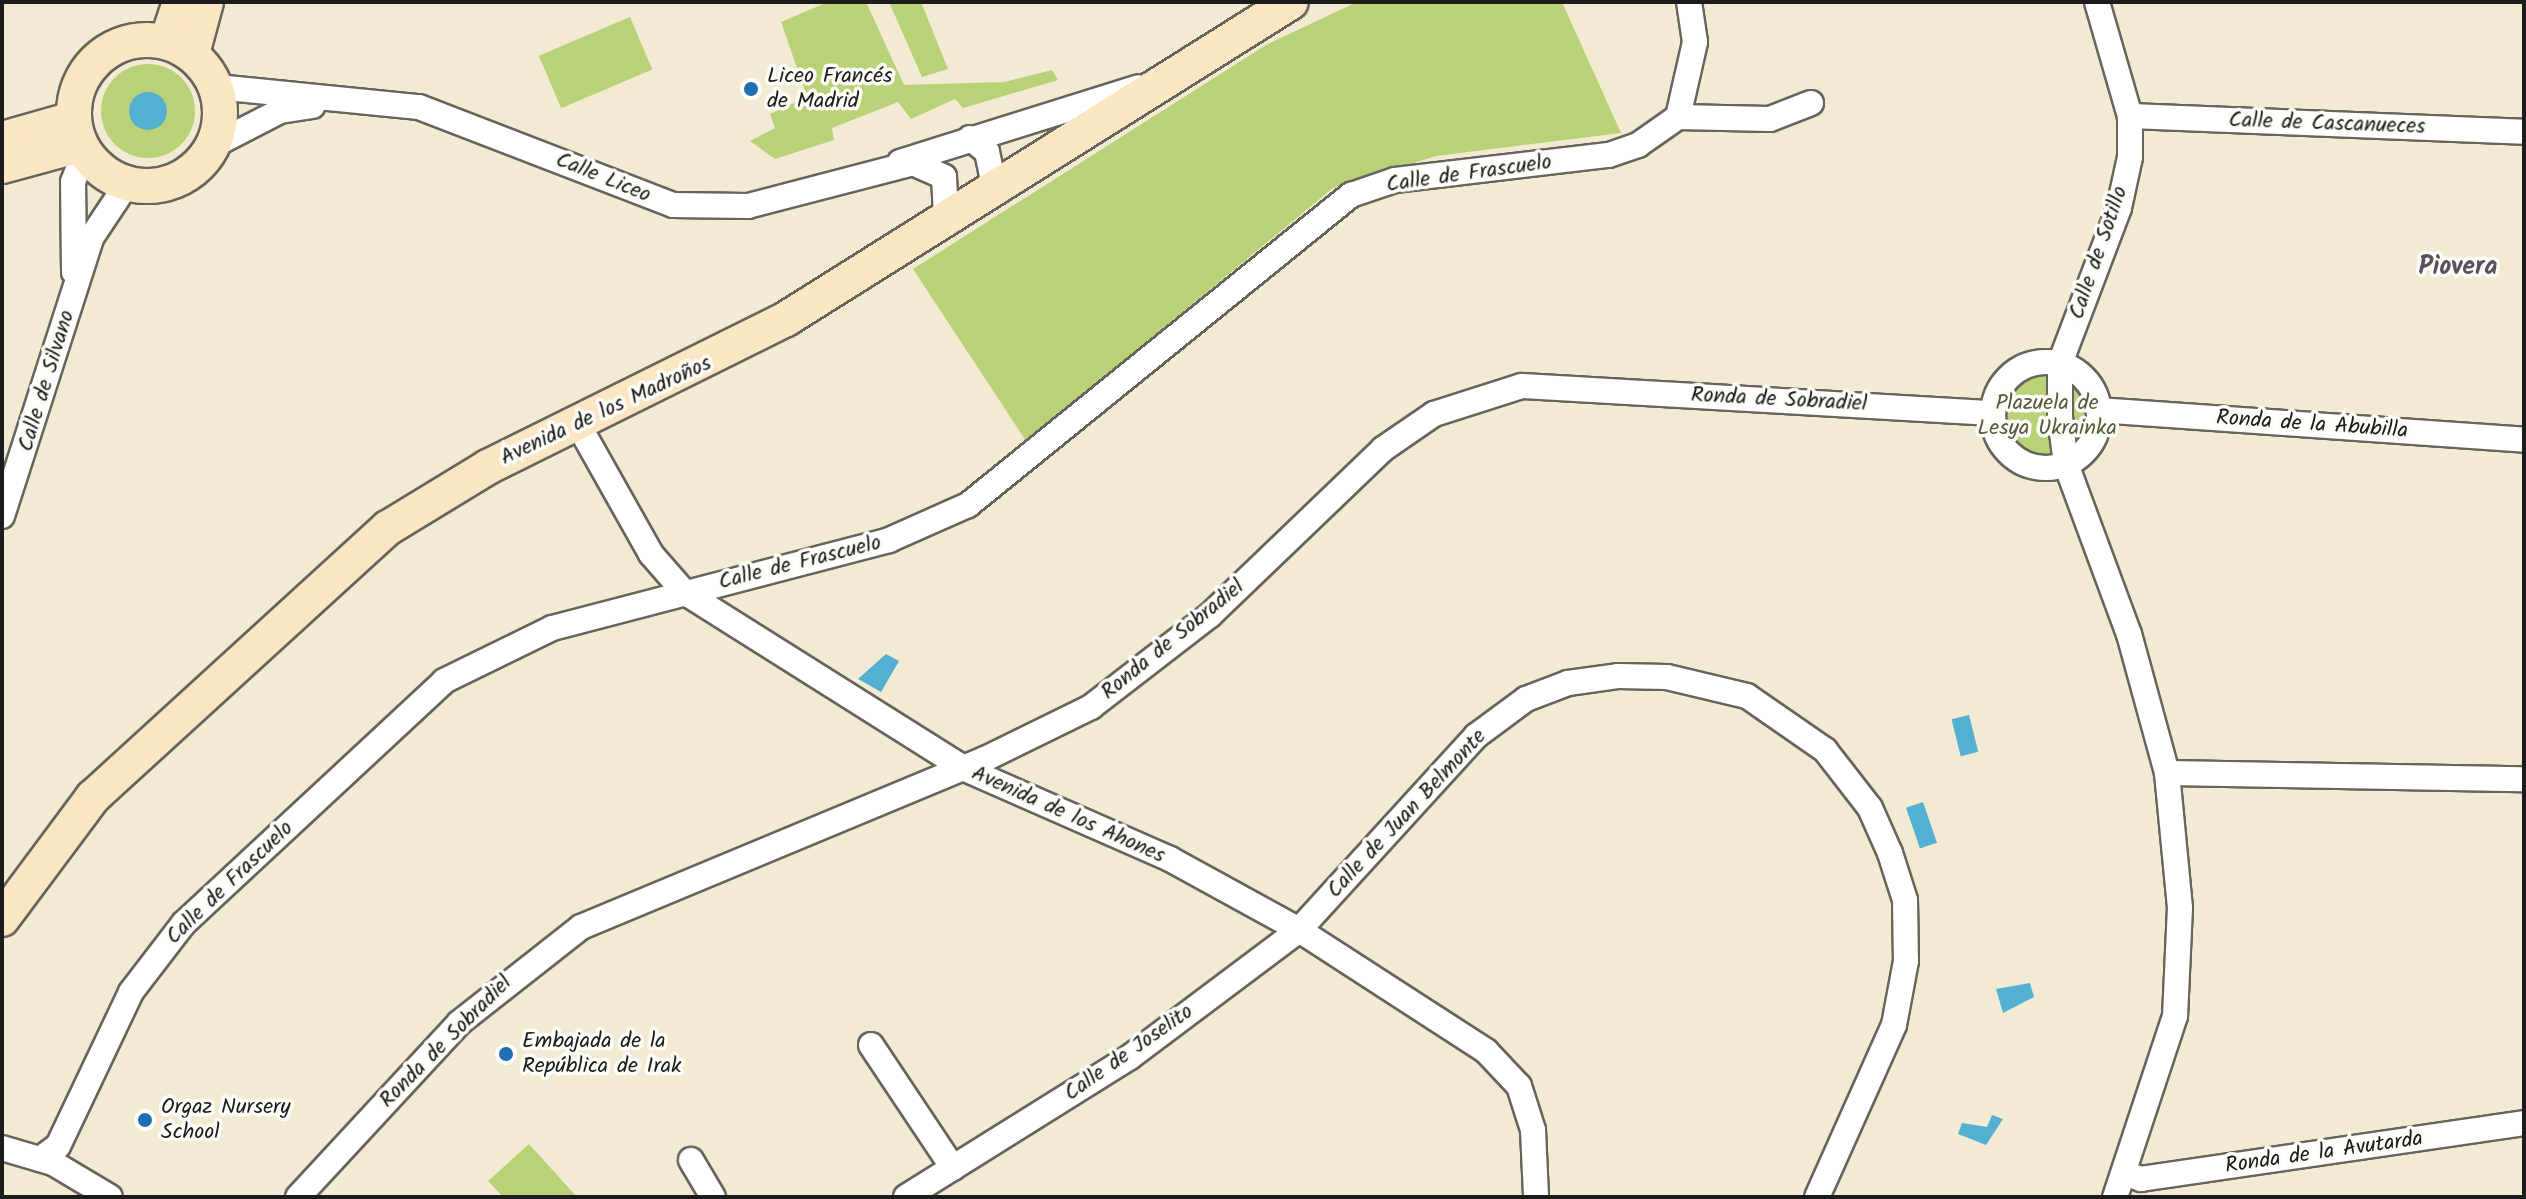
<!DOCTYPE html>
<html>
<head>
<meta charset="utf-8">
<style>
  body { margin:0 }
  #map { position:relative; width:2526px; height:1199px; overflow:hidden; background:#f2ead3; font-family:Kalam,sans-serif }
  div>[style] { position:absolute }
  .green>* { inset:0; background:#bad277; transform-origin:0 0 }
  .round { border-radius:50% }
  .water>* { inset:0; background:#54b0d2; transform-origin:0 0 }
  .roads { filter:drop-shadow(2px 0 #67645c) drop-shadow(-2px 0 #67645c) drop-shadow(0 2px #67645c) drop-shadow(0 -2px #67645c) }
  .street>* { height:24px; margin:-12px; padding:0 12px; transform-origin:12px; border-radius:12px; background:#fff }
  .street>.ring { margin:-12px; padding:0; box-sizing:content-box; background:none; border:24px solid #fff; border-radius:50% }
  .secondary>* { height:34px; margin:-17px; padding:0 17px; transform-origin:17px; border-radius:17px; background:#fbe6c4 }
  .secondary>.ring { margin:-17px; padding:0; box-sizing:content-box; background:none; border:34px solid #fbe6c4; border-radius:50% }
  .dots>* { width:22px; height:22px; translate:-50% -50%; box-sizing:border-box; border:4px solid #fdfcf7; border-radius:50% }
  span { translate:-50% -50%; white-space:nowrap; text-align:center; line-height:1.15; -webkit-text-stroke:7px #fdfcf7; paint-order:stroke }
  .poi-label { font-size:22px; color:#1c1c1c }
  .left { translate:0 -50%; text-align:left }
  .street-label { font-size:22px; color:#1c1c1c }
  .park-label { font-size:22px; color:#535c3c }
  .quarter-label { font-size:26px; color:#5d505e; font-weight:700 }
  .frame { position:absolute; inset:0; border:4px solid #1c1c1c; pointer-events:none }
</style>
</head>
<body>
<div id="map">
  <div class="green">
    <div style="clip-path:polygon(828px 2px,866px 2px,904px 85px,1004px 82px,1052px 70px,1058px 80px,963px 108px,955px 99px,911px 119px,898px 102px,832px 128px,834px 140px,775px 159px,750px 141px,775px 128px,770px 114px,807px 97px,781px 22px)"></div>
    <div style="clip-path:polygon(889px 2px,921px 2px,948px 69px,922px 77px)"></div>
    <div style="clip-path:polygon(1357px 2px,1562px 2px,1621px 133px,1436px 156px,1333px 188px,1026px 441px,913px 269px,1266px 45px)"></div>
    <div style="left:630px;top:17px;width:57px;height:99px;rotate:67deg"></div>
    <div class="round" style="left:101px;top:64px;width:94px;height:94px"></div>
    <div class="round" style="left:2005px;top:375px;width:82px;height:82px"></div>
    <div style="clip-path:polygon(529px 1144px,577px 1197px,503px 1197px,488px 1181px)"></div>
  </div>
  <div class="water">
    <div class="round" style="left:129px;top:92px;width:38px;height:38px"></div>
    <div style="clip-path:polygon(886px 654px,899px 661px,881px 692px,858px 679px)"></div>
    <div style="left:1969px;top:715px;width:38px;height:18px;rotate:76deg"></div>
    <div style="left:1923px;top:802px;width:43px;height:18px;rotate:71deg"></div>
    <div style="clip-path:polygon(2030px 983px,2034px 997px,2003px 1013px,1996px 989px)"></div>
    <div style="clip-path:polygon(1992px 1115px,2003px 1119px,1986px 1145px,1958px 1134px,1962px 1123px,1987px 1127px)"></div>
  </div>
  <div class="roads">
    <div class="street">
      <div style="left:2097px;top:2px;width:119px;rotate:73.9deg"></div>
      <div style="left:2130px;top:116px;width:41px;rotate:90deg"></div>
      <div style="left:2130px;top:157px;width:52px;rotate:102.2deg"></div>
      <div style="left:2119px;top:208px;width:166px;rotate:110.8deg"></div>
      <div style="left:2060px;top:363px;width:54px;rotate:90deg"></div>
      <div style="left:2060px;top:417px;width:47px;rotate:82.7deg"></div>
      <div style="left:2066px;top:464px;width:181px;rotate:69.7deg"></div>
      <div style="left:2129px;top:634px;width:144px;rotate:74.7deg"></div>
      <div style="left:2167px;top:773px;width:135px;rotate:84.5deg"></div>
      <div style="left:2180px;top:907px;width:109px;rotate:92.6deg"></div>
      <div style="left:2175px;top:1016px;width:191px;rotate:108.3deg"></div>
      <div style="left:217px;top:87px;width:203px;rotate:5.7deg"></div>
      <div style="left:419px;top:107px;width:272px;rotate:21.1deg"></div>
      <div style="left:673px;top:205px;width:75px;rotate:0.8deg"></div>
      <div style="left:748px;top:206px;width:171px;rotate:-14.6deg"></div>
      <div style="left:913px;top:163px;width:34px;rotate:24deg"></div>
      <div style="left:944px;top:177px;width:38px;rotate:87deg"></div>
      <div style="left:2130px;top:116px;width:394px;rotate:2.3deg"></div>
      <div style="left:1678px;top:117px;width:92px;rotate:1.2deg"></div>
      <div style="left:1770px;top:119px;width:44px;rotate:-21.3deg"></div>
      <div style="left:970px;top:138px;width:22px;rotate:39deg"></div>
      <div style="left:987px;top:152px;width:33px;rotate:78deg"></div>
      <div style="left:214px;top:145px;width:74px;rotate:-27.3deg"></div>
      <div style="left:280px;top:111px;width:33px;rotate:-9deg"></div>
      <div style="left:900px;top:162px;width:250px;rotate:-17.4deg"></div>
      <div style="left:74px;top:272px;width:90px;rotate:-90.6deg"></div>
      <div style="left:73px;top:182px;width:33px;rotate:-69deg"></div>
      <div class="ring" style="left:1993px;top:362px;width:82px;height:82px"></div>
      <div style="left:2099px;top:410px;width:426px;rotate:4deg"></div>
      <div style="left:579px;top:426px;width:147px;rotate:60.6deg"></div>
      <div style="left:651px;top:554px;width:50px;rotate:49deg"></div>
      <div style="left:684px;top:592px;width:330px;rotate:32.2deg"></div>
      <div style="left:963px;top:768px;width:226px;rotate:23.7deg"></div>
      <div style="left:1170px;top:859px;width:147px;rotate:28.8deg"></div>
      <div style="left:1299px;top:930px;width:223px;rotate:32.9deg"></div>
      <div style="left:1486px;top:1051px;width:48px;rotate:46.7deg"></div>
      <div style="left:1519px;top:1086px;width:46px;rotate:72.3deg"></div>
      <div style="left:1533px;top:1130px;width:67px;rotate:87.4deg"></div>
      <div style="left:2px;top:516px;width:292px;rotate:-72.2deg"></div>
      <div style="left:91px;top:238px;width:65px;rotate:-56.3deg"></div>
      <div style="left:2167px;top:773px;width:357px;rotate:1deg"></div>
      <div style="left:871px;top:1045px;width:148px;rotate:56.3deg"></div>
      <div style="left:2px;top:1148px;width:53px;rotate:16.4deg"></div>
      <div style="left:53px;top:1163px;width:66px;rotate:30.8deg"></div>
      <div style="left:40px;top:1159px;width:22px;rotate:-36deg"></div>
      <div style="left:58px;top:1146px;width:170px;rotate:-64.6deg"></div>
      <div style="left:131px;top:992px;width:87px;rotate:-52.5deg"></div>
      <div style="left:184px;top:923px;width:355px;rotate:-42.9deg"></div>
      <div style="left:444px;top:681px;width:120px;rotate:-26.1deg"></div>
      <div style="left:552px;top:628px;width:348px;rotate:-14.6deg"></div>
      <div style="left:889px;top:540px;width:86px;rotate:-23.9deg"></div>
      <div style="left:968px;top:505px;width:493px;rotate:-39deg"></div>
      <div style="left:1351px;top:195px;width:46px;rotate:-18.8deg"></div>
      <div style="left:1395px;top:180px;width:215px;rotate:-6.7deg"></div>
      <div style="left:1609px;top:155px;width:31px;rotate:-19deg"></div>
      <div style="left:1638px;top:145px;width:49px;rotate:-35deg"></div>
      <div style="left:1678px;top:117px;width:77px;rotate:-77.2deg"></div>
      <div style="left:1695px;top:42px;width:40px;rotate:-98.5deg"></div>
      <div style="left:691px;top:1160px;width:43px;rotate:59.3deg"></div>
      <div style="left:2126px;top:1174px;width:16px;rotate:18deg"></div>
      <div style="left:2141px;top:1179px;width:387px;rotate:-8.3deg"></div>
      <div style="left:298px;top:1197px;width:237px;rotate:-47.2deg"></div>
      <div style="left:459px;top:1023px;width:155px;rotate:-38.2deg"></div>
      <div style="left:581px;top:927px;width:438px;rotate:-22.6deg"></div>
      <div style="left:985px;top:759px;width:118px;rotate:-26.1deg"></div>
      <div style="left:1091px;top:707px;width:150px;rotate:-37.7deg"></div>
      <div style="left:1210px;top:615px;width:240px;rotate:-43.8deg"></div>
      <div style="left:1383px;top:449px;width:62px;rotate:-34.5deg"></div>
      <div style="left:1434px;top:414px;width:92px;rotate:-17.7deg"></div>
      <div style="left:1522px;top:386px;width:472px;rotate:3.3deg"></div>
      <div style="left:906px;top:1197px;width:264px;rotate:-32deg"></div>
      <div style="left:1130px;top:1057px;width:211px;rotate:-36.9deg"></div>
      <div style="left:1299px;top:930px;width:263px;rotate:-47.6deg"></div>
      <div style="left:1476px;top:736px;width:62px;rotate:-36.5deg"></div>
      <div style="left:1526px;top:699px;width:45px;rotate:-20.9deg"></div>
      <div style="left:1568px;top:683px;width:50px;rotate:-8deg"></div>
      <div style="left:1618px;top:676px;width:49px;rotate:1.2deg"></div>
      <div style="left:1667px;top:677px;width:82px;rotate:13.4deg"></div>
      <div style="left:1747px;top:696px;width:95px;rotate:34.7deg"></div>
      <div style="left:1825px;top:750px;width:73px;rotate:52.2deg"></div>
      <div style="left:1870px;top:808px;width:49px;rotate:66deg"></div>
      <div style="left:1890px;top:853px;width:49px;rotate:72.3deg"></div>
      <div style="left:1905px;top:900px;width:61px;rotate:89.1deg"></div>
      <div style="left:1906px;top:961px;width:65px;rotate:100.6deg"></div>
      <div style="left:1894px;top:1025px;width:188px;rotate:114.1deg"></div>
    </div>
    <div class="secondary">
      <div class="ring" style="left:74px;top:40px;width:112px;height:112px"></div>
      <div style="left:167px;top:41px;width:41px;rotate:-71.6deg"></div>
      <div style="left:192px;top:54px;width:54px;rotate:-74.9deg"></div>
      <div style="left:2px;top:139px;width:74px;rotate:-15.7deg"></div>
      <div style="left:2px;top:166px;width:81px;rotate:-15.1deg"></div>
      <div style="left:2px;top:919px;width:152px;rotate:-53.3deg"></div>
      <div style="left:93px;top:797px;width:399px;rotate:-42.4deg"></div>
      <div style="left:388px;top:528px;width:117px;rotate:-31.4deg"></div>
      <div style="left:488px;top:467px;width:333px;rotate:-26.4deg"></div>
      <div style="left:786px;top:319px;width:596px;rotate:-32.12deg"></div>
    </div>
  </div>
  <div class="dots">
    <div style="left:751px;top:89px;background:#1f6fb2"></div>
    <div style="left:506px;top:1054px;background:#1f6fb2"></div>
    <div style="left:145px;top:1120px;background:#1f6fb2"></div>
  </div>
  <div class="poi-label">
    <span class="left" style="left:767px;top:89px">Liceo Francés<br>de Madrid</span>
    <span class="left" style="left:522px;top:1054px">Embajada de la<br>República de Irak</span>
    <span class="left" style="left:161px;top:1120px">Orgaz Nursery<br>School</span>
  </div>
  <div class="street-label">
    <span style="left:2327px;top:124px;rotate:2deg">Calle de Cascanueces</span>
    <span style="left:1469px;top:174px;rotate:-8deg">Calle de Frascuelo</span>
    <span style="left:603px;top:178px;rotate:22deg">Calle Liceo</span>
    <span style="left:2099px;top:253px;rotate:-71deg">Calle de Sotillo</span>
    <span style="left:47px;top:381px;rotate:-73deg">Calle de Silvano</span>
    <span style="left:1779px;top:400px;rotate:3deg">Ronda de Sobradiel</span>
    <span style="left:606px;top:411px;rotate:-25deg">Avenida de los Madroños</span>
    <span style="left:2312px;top:425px;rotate:4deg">Ronda de la Abubilla</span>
    <span style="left:800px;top:563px;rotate:-14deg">Calle de Frascuelo</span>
    <span style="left:1173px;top:640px;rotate:-39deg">Ronda de Sobradiel</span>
    <span style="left:1407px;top:814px;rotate:-47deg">Calle de Juan Belmonte</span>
    <span style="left:1068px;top:815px;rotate:24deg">Avenida de los Ahones</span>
    <span style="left:230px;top:883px;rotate:-44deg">Calle de Frascuelo</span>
    <span style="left:446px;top:1042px;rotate:-45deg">Ronda de Sobradiel</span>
    <span style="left:1129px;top:1053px;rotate:-35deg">Calle de Joselito</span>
    <span style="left:2324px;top:1153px;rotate:-8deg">Ronda de la Avutarda</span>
  </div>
  <div class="park-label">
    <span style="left:2047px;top:416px">Plazuela de<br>Lesya Ukrainka</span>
  </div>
  <div class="quarter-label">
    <span style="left:2458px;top:268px">Piovera</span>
  </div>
  <div class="frame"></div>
</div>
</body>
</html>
